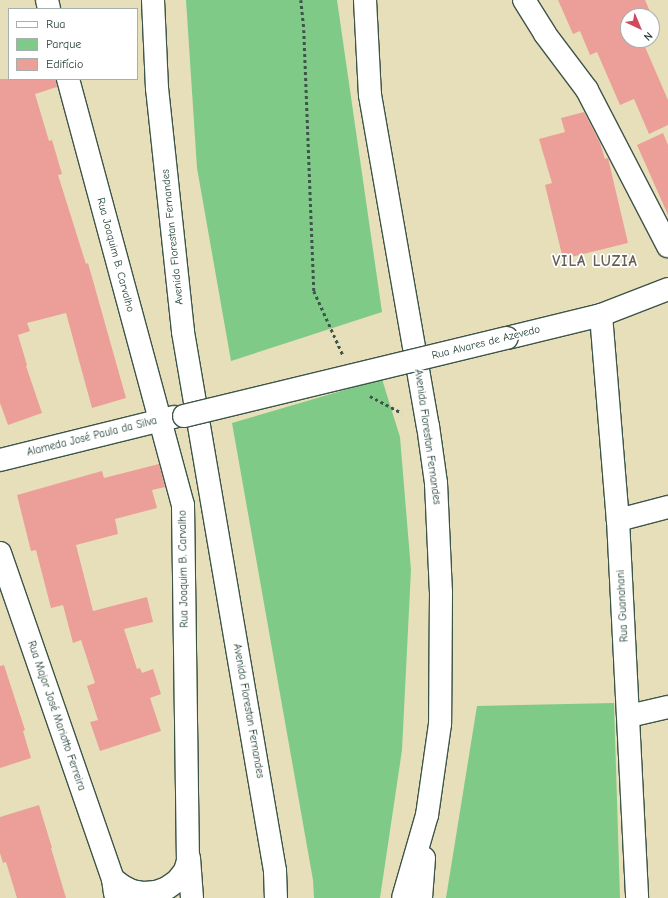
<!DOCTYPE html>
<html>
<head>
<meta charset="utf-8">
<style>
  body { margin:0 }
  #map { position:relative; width:668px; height:898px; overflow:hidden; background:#e7dfba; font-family:"Comic Neue",sans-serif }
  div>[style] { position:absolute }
  .green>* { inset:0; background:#80ca88 }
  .building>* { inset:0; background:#ec9f98 }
  .path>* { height:2.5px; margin-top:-1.25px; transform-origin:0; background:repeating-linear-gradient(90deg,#3d5548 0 3px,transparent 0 6px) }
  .roads { filter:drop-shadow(1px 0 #3d5548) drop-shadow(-1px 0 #3d5548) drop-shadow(0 1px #3d5548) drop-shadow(0 -1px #3d5548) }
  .minor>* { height:22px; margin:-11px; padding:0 11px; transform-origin:11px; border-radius:11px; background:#fff }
  .highway>* { height:22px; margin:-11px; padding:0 11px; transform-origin:11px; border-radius:11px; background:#fff }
  .bridges { filter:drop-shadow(1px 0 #3d5548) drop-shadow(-1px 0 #3d5548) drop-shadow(0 1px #3d5548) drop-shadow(0 -1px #3d5548) }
  .minor-bridge>* { height:22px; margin:-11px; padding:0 11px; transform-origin:11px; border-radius:11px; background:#fff }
  span { translate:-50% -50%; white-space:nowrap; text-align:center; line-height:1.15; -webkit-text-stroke:3.5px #fff; paint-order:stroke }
  .street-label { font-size:11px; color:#1f3d34 }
  .district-label { font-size:15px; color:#675f57; font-weight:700; letter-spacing:1px }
  .legend { position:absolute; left:8px; top:8px; width:130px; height:72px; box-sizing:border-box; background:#fff; border:1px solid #a5b1ae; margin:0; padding:5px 7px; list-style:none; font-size:12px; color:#1f3d34 }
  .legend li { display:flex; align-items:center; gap:8px; height:20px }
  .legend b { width:20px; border:1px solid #a5b1ae }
  .north { position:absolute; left:620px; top:8px; width:40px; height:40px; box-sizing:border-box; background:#fff; border:1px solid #a5b1ae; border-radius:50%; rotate:136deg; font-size:11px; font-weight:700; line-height:16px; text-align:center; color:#1f3d34 }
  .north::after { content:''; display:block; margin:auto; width:14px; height:18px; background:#d1495b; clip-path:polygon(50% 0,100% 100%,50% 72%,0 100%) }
</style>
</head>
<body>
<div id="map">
  <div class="green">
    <div style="clip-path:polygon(186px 0,337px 0,382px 312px,231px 361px,197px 168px)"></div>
    <div style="clip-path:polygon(382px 379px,400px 437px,411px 570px,402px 750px,380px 898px,314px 898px,313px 880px,232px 423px)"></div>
    <div style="clip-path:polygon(614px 703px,620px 898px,446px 898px,477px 706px)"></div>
  </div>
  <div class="building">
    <div style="clip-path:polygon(558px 0,645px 0,655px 23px,652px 24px,652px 16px,628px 16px,628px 40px,642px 40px,668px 100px,668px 125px,649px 134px,634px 99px,620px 105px,597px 52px,590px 55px,580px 31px,573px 34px)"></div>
    <div style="clip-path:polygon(0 79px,56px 79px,57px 87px,35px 94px,49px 141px,52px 140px,62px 174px,58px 175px,86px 264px,88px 263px,126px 398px,92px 408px,66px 313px,27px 323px,30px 331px,18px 335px,27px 365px,26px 366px,42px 413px,8px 425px,0 403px)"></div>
    <div style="clip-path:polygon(584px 112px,600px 143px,605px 159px,608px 158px,628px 243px,563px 259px,545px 185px,552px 183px,539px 139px,565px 132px,561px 118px)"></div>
    <div style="clip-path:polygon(663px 133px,668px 145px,668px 215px,637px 145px)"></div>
    <div style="clip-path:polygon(159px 464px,165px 487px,152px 490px,157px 508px,115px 519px,118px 534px,76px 545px,93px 611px,147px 597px,153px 622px,124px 629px,137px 669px,140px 668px,142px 673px,153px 669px,161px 694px,150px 698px,161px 731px,100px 751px,90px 722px,98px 720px,87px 686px,95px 683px,81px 640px,73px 643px,63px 605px,51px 608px,36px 550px,31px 551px,17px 495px,102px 471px,104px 478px)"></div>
    <div style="clip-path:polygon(4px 665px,25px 730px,23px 731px,31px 758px,0 768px,0 666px)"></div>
    <div style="clip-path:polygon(39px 805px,52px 848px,51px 848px,66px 898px,17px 898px,6px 862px,3px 863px,0 853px,0 817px)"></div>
  </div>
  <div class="path">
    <div style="left:301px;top:0;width:30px;rotate:84deg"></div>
    <div style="left:304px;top:30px;width:261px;rotate:87.8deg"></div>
    <div style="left:314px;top:291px;width:70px;rotate:65.6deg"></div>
    <div style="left:370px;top:396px;width:36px;rotate:28deg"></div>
  </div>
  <div class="roads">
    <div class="minor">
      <div style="left:47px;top:0;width:9px;rotate:77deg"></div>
      <div style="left:524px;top:0;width:40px;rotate:58deg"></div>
      <div style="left:545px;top:34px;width:70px;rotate:53.1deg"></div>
      <div style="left:587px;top:90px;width:176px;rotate:62.6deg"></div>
      <div style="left:68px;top:79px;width:441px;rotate:74.9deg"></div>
      <div style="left:183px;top:505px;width:356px;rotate:89.2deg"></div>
      <div style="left:188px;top:861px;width:10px;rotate:107deg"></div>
      <div style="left:185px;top:871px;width:13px;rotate:129deg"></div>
      <div style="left:177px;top:881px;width:12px;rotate:145deg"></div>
      <div style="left:167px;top:888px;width:12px;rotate:160deg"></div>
      <div style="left:156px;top:892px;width:12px;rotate:175deg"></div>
      <div style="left:144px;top:893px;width:12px;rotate:-171deg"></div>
      <div style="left:132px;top:891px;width:11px;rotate:-153deg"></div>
      <div style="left:122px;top:886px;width:11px;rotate:-142deg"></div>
      <div style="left:601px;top:315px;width:206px;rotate:85.3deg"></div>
      <div style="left:618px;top:520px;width:378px;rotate:87.1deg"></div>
      <div style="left:507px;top:338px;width:97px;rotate:-13.7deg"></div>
      <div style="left:601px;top:315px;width:72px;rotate:-21.2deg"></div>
      <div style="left:0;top:460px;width:179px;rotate:-13.9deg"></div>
      <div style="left:618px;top:520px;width:52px;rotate:-14.6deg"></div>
      <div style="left:0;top:553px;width:345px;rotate:70.9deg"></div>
      <div style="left:113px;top:879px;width:14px;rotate:82deg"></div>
      <div style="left:629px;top:716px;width:40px;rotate:-13deg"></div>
      <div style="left:189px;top:858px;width:40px;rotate:85.7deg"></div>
    </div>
    <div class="highway">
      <div style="left:153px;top:0;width:88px;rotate:87.4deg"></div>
      <div style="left:157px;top:88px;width:245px;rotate:83.9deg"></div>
      <div style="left:183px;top:332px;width:547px;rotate:80.31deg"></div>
      <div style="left:275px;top:871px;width:27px;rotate:88deg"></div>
      <div style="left:365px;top:0;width:95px;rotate:87deg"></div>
      <div style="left:370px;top:95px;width:336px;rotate:80.1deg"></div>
      <div style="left:428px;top:426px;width:58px;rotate:82deg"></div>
      <div style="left:436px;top:483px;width:109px;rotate:87.4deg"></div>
      <div style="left:441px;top:592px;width:132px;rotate:90.4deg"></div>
      <div style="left:440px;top:724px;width:92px;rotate:98.1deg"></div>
      <div style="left:427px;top:815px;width:86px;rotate:106.1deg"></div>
      <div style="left:421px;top:898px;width:40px;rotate:-85.7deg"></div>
    </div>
  </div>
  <div class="bridges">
    <div class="minor-bridge">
      <div style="left:184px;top:416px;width:332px;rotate:-13.6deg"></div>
    </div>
  </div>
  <div class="street-label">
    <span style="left:173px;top:237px;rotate:-96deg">Avenida Florestan Fernandes</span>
    <span style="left:115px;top:255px;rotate:75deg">Rua Joaquim B. Carvalho</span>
    <span style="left:486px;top:343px;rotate:-14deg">Rua Alvares de Azevedo</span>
    <span style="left:92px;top:437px;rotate:-14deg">Alameda José Paula da Silva</span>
    <span style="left:427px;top:437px;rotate:82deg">Avenida Florestan Fernandes</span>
    <span style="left:184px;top:569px;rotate:-91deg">Rua Joaquim B. Carvalho</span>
    <span style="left:623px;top:606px;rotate:-93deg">Rua Guanahani</span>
    <span style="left:248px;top:711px;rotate:80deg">Avenida Florestan Fernandes</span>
    <span style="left:56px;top:716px;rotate:71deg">Rua Major José Mariotto Ferreira</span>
  </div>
  <div class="district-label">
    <span style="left:595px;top:262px">VILA LUZIA</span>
  </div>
  <ul class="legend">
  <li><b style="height:5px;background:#fff"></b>Rua</li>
  <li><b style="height:11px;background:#80ca88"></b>Parque</li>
  <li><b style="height:11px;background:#ec9f98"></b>Edifício</li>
  </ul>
  <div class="north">N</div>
</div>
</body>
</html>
